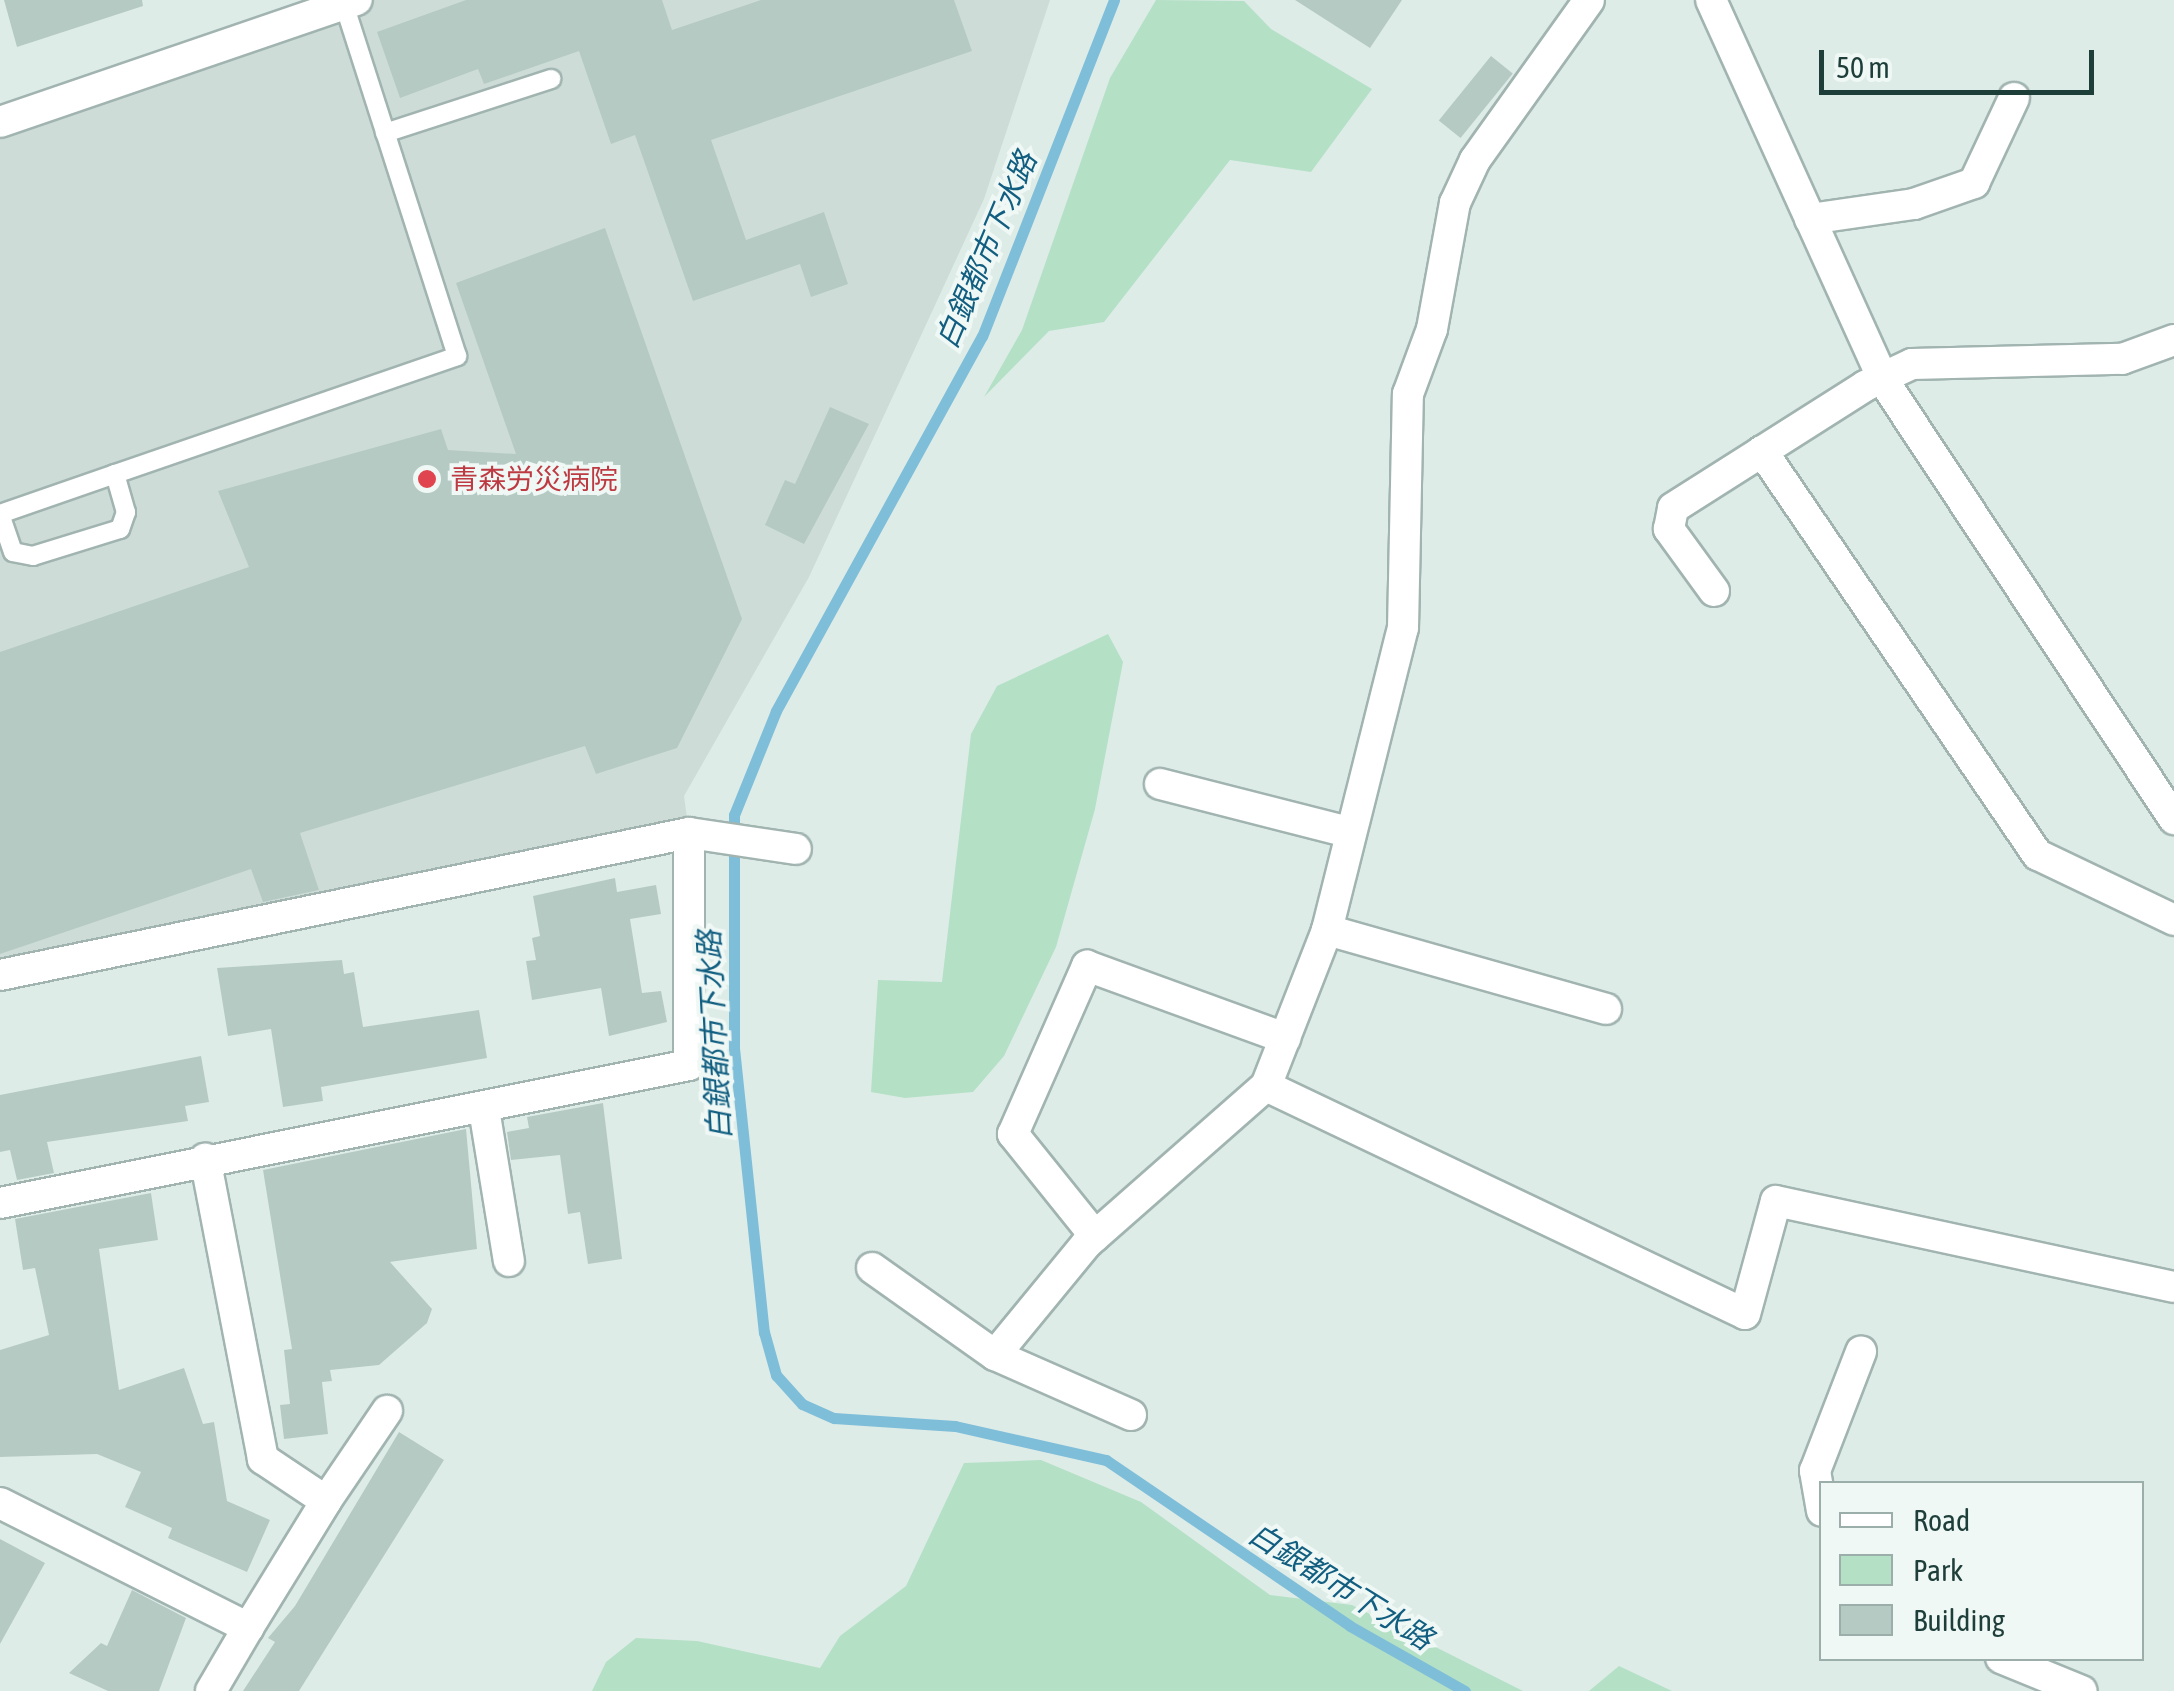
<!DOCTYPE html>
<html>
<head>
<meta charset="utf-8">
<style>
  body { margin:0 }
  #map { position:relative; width:2174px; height:1691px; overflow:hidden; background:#deece8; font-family:"Asap Condensed","Noto Sans JP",sans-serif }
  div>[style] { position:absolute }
  .built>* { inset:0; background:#cddcd7 }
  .green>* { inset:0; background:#b4e0c6 }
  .stream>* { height:11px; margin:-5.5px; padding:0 5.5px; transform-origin:5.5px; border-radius:5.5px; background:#7fbed9 }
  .building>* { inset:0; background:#b6cac4; transform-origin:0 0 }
  .roads { filter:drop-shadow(2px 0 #a1b4b0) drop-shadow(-2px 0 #a1b4b0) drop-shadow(0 2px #a1b4b0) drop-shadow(0 -2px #a1b4b0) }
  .lane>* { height:18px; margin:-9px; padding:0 9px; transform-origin:9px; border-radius:9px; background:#fff }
  .street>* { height:30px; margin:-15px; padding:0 15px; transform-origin:15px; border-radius:15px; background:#fff }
  .secondary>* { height:30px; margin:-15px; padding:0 15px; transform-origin:15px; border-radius:15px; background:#fff }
  .dots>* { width:28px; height:28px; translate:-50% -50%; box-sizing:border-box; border:5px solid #eff8f5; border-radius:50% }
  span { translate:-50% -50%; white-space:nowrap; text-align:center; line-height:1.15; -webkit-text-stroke:8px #eff8f5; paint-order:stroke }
  .health-label { font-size:28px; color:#be3a42 }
  .left { translate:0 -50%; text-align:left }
  .water-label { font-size:30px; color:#115e81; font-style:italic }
  .legend { position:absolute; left:1819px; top:1481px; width:325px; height:180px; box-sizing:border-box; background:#eff8f5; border:2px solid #9baeaa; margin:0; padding:12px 18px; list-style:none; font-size:30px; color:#1e3e3a }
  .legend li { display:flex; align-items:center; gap:20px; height:50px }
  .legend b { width:50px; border:2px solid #9baeaa }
  .scale { position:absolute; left:1819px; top:50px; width:275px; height:45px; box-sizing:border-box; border:5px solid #1e3e3a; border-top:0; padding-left:12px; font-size:30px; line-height:35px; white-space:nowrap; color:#1e3e3a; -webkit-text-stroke:8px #eff8f5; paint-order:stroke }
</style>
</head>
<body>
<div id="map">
  <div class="built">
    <div style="clip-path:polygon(357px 0,1050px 0,984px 199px,900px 381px,809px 577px,684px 796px,689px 833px,0 975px,0 122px)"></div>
  </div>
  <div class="green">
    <div style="clip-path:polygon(1156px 0,1244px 1px,1271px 29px,1372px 89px,1311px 172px,1230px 160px,1104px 322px,1049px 331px,984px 397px,1022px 330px,1110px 78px)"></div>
    <div style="clip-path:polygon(1108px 634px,1123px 662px,1095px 809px,1056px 947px,1004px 1056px,973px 1092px,905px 1098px,871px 1092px,878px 980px,942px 982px,971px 734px,997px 686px)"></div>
    <div style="clip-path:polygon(1041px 1460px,1141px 1502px,1270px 1595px,1352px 1605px,1523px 1691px,592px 1691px,606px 1662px,636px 1638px,697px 1641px,820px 1668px,840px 1636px,906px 1586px,964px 1463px)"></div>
    <div style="clip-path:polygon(1619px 1666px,1672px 1691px,1589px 1691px)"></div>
  </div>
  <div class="stream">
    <div style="left:1114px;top:0;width:361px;rotate:111.4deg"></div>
    <div style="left:982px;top:336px;width:428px;rotate:118.8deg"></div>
    <div style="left:776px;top:711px;width:112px;rotate:112deg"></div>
    <div style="left:734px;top:815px;width:233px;rotate:90deg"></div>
    <div style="left:734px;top:1048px;width:286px;rotate:84deg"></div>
    <div style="left:764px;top:1332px;width:45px;rotate:74.4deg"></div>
    <div style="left:776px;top:1375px;width:39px;rotate:48deg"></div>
    <div style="left:802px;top:1404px;width:35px;rotate:24deg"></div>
    <div style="left:834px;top:1418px;width:121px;rotate:3.8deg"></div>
    <div style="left:955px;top:1426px;width:155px;rotate:12.7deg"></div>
    <div style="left:1106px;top:1460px;width:295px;rotate:34.2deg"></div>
    <div style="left:1350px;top:1626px;width:132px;rotate:29.5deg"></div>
  </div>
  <div class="building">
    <div style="clip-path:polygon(4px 0,142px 0,143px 6px,17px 47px)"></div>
    <div style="clip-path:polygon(466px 0,662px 0,672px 30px,761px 0,954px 0,972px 51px,711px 140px,746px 240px,824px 212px,848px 284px,811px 297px,800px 264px,693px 301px,635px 135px,611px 144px,579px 51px,484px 84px,478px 69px,400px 98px,377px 32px)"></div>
    <div style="clip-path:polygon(1295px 0,1402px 0,1370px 48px)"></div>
    <div style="left:1491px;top:56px;width:28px;height:83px;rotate:39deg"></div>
    <div style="clip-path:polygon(605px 228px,742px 619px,677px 748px,596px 774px,585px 746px,300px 833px,319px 890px,263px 902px,251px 869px,0 954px,0 652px,249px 567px,218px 491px,441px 429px,448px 450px,516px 454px,456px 283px)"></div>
    <div style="clip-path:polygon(830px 407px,869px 424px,804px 544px,765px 525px,785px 480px,795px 484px)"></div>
    <div style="clip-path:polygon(615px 878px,617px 892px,656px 885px,661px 914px,630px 919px,642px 993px,661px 991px,667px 1022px,609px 1036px,601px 988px,532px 1000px,526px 961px,536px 960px,532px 938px,540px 936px,533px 896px)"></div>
    <div style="clip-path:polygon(342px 960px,344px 974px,354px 972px,363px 1027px,479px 1010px,487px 1058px,321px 1087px,323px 1101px,283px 1107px,271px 1029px,228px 1036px,217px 968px)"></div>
    <div style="clip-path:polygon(201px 1056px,209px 1102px,185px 1106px,188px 1121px,47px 1142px,54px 1173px,17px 1180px,10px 1150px,0 1152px,0 1095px)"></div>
    <div style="clip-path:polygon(603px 1103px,622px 1259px,588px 1264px,580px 1212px,568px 1214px,560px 1155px,511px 1160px,507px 1132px,529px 1128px,527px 1117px)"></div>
    <div style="clip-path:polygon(466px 1129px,477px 1249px,390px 1262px,432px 1309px,427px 1323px,379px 1365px,330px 1370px,332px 1381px,322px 1382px,328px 1434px,284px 1439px,280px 1405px,290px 1404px,284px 1350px,292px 1349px,263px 1170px)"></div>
    <div style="clip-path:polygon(151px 1193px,158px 1240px,99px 1249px,119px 1390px,184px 1368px,203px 1424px,214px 1422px,227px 1501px,270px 1520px,247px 1572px,168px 1538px,172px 1528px,125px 1507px,141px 1472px,97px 1454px,0 1457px,0 1350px,49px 1335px,35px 1268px,23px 1270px,15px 1219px)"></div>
    <div style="clip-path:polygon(399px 1432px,444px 1460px,299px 1691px,243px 1691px,275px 1642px,268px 1638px,295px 1606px)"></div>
    <div style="clip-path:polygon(0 1539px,45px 1563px,0 1644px)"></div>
    <div style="clip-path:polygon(132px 1590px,186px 1618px,159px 1691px,108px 1691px,69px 1673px,101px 1643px,107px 1646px)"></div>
  </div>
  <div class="roads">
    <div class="lane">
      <div style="left:385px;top:133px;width:175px;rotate:-18deg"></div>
      <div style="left:115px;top:474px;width:40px;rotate:74deg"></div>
      <div style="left:126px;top:512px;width:18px;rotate:109deg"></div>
      <div style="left:120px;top:529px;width:91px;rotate:162.8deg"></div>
      <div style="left:33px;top:556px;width:20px;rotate:-169deg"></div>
      <div style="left:13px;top:552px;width:40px;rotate:-108.9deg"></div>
      <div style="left:0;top:514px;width:122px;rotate:-19.2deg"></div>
      <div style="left:115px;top:474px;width:362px;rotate:-19deg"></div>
      <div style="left:457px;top:356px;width:370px;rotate:-107.8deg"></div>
    </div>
    <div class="street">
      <div style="left:0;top:122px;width:377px;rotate:-18.9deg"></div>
      <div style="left:1810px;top:219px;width:105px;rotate:-8.2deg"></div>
      <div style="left:1914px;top:204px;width:64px;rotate:-19.3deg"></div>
      <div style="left:1974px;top:183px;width:94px;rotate:-64.8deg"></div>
      <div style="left:1762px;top:451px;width:489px;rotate:55.7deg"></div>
      <div style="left:2038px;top:855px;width:151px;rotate:25.5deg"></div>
      <div style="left:1714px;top:591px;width:77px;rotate:-126deg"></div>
      <div style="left:1669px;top:529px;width:21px;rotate:-79deg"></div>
      <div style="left:1673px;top:508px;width:227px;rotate:-32.4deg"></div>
      <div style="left:1865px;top:386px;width:52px;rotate:-25.1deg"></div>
      <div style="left:1912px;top:364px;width:210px;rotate:-1.4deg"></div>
      <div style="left:2122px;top:359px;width:55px;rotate:-20.1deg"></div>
      <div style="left:1160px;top:784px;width:194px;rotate:14.3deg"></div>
      <div style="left:1327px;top:930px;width:290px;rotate:15.8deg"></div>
      <div style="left:0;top:975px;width:703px;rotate:-11.65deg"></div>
      <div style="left:689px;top:833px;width:108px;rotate:8.5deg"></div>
      <div style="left:1266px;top:1086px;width:530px;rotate:25.45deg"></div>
      <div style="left:1745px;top:1314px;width:117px;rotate:-74.7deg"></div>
      <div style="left:1776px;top:1201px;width:407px;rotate:12.2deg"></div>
      <div style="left:484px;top:1109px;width:154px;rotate:80.7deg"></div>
      <div style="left:0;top:1203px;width:703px;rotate:-11.33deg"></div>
      <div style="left:689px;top:1065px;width:232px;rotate:-90deg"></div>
      <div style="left:1095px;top:1236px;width:131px;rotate:-128.8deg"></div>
      <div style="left:1013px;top:1134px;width:184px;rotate:-66.2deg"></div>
      <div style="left:1087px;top:966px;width:211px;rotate:20deg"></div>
      <div style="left:872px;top:1268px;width:151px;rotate:35.3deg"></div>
      <div style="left:1131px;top:1415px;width:149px;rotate:-156.2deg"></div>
      <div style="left:995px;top:1355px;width:145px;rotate:-50.6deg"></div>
      <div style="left:1087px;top:1243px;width:238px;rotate:-41.3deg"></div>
      <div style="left:1266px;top:1086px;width:168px;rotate:-68.6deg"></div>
      <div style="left:1327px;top:930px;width:311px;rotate:-75.9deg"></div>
      <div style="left:1403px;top:628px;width:234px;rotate:-88.8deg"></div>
      <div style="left:1408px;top:394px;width:69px;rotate:-69.7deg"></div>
      <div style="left:1432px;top:329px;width:128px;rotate:-79.7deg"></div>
      <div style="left:1455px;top:203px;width:47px;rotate:-65.1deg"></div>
      <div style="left:1475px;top:160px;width:196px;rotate:-54.5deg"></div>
      <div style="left:326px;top:1501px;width:109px;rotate:-55.9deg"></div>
      <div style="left:0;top:1503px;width:278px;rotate:26.7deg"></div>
      <div style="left:248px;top:1628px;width:149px;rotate:-58.4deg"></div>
      <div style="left:326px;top:1501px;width:76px;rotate:-146.3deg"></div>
      <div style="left:263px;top:1459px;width:306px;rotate:-100.9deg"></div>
      <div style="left:1822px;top:1511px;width:41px;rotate:-99.9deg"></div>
      <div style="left:1815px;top:1471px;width:128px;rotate:-68.9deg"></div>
      <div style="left:2001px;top:1658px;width:87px;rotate:22.2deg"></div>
      <div style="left:211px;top:1691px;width:73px;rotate:-59.6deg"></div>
    </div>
    <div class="secondary">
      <div style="left:1711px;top:0;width:417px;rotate:65.6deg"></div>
      <div style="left:1883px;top:380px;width:527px;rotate:56.46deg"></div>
    </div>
  </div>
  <div class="dots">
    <div style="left:427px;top:479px;background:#e0444e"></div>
  </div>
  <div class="health-label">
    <span class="left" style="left:450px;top:479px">青森労災病院</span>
  </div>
  <div class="water-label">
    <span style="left:986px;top:250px;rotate:-67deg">白銀都市下水路</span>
    <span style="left:714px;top:1035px;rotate:-93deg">白銀都市下水路</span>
    <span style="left:1341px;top:1586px;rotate:32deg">白銀都市下水路</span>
  </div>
  <ul class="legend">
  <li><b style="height:12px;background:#fff"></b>Road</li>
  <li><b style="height:28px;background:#b4e0c6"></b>Park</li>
  <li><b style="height:28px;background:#b6cac4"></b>Building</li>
  </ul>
  <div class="scale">50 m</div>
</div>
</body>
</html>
